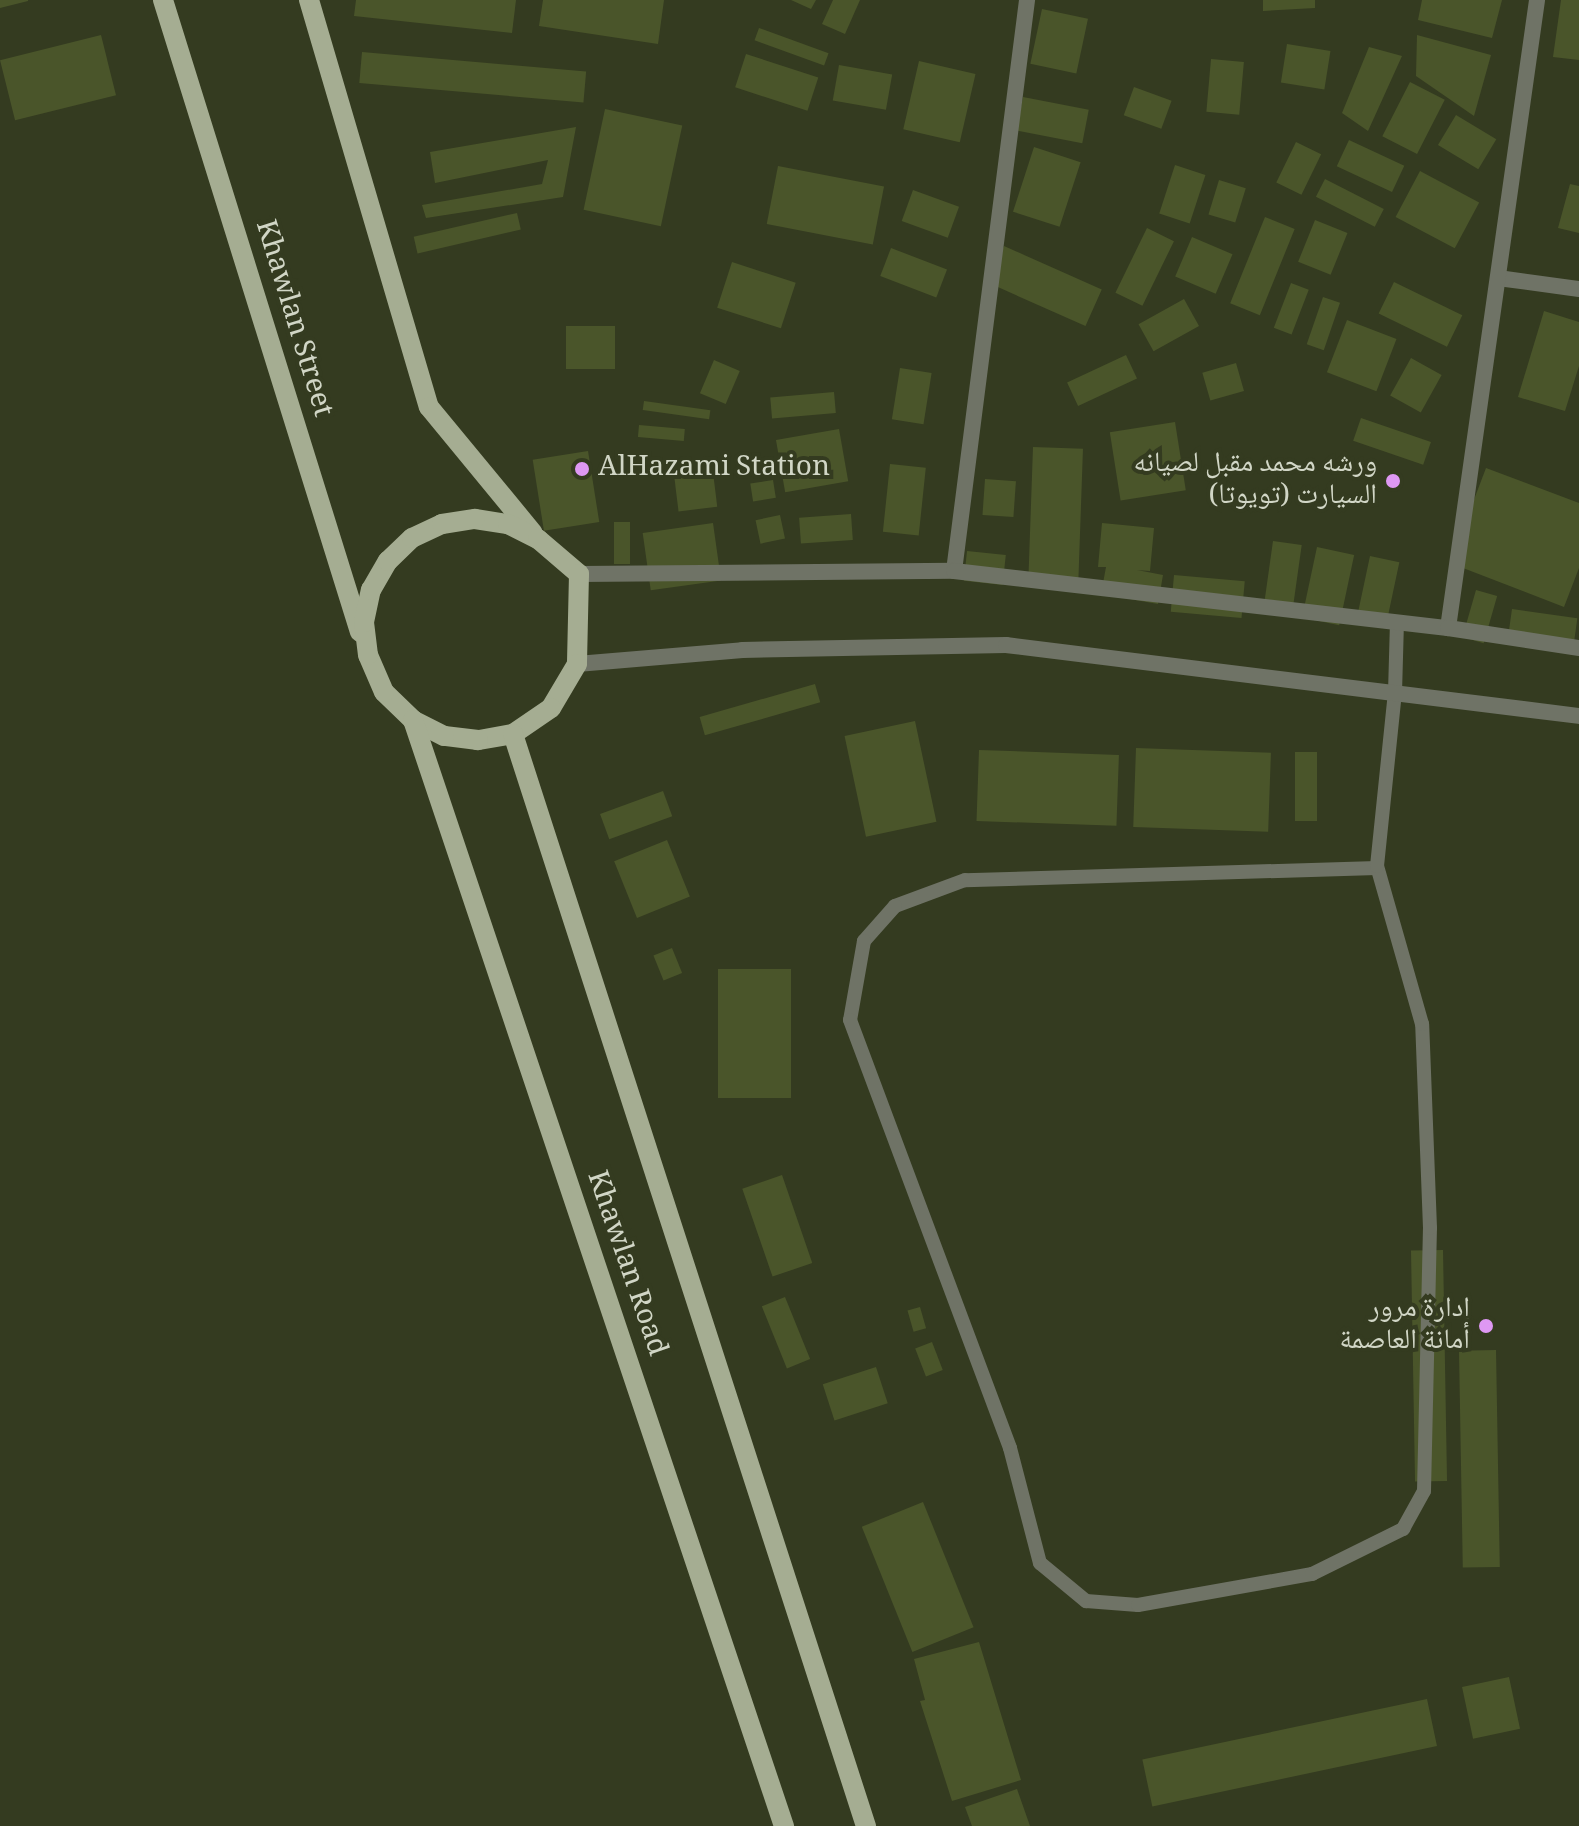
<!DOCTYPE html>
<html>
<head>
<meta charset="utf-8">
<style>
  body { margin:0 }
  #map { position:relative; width:1579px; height:1826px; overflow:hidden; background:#343b20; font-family:Georgia,"Noto Naskh Arabic",serif }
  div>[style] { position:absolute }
  .building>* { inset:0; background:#4a552a; transform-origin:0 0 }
  .service>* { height:14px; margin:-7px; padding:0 7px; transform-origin:7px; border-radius:7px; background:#6f7366 }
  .minor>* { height:16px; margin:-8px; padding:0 8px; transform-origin:8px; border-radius:8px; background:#6f7366 }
  .tertiary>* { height:16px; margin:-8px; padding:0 8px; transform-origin:8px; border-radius:8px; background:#6f7366 }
  .primary>* { height:20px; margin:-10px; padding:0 10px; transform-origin:10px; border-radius:10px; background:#a5ad92 }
  .dots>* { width:22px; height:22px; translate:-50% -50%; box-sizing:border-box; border:4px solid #343b20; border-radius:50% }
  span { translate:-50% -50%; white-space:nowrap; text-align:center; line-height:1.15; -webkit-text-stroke:8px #343b20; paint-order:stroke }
  .street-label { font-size:28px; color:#d1d6c6 }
  .poi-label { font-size:28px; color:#d1d6c6 }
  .right { translate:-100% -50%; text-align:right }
  .left { translate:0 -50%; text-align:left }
</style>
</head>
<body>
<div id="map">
  <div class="building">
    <div style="clip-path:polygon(0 0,28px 0,28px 1px,0 8px)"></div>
    <div style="clip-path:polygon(356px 0,516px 0,512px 33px,354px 16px)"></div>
    <div style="clip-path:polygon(543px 0,664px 0,658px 44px,539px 26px)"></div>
    <div style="clip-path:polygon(791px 0,816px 0,811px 9px)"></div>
    <div style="clip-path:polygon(833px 0,860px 0,845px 34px,822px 24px)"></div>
    <div style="clip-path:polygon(1263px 0,1315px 0,1315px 8px,1263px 11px)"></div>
    <div style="clip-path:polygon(1422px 0,1502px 0,1492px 38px,1418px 20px)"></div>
    <div style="clip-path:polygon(1561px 0,1579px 0,1579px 60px,1553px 57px)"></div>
    <div style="left:1042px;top:9px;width:47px;height:56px;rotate:12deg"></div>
    <div style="left:759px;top:28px;width:74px;height:13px;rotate:20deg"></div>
    <div style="left:101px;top:35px;width:62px;height:104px;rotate:76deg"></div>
    <div style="clip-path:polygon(1417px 35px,1491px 55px,1474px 116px,1416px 76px)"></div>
    <div style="left:1287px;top:44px;width:44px;height:39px;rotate:9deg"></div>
    <div style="clip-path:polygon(1369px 47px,1402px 56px,1368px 131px,1342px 113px)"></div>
    <div style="left:362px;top:52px;width:225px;height:31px;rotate:5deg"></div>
    <div style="left:746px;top:54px;width:76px;height:35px;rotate:18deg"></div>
    <div style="left:1211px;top:59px;width:33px;height:53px;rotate:5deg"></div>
    <div style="left:919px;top:61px;width:58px;height:70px;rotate:13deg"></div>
    <div style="left:839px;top:65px;width:54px;height:36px;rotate:10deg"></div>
    <div style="left:1410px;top:82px;width:39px;height:61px;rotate:27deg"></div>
    <div style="left:1134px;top:87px;width:40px;height:30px;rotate:20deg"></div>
    <div style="left:1023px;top:97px;width:67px;height:34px;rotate:11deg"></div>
    <div style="left:605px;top:109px;width:79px;height:103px;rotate:12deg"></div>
    <div style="left:1456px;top:115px;width:47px;height:35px;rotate:31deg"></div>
    <div style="clip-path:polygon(576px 127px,563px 197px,426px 218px,422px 205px,542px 184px,548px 160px,435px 183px,430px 152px)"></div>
    <div style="left:1349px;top:140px;width:61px;height:29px;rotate:25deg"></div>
    <div style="left:1296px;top:142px;width:28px;height:45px;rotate:26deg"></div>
    <div style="left:1034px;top:147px;width:49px;height:68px;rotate:18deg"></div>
    <div style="left:1175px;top:165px;width:32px;height:51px;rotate:18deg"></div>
    <div style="left:778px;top:166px;width:108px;height:59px;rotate:11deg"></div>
    <div style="left:1420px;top:171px;width:67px;height:52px;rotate:28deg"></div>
    <div style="left:1325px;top:179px;width:66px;height:20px;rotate:27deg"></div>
    <div style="left:1219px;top:180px;width:28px;height:36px;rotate:17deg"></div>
    <div style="clip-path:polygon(1570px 184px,1579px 186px,1579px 233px,1558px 228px)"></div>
    <div style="left:913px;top:190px;width:49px;height:33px;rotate:20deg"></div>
    <div style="left:517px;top:213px;width:17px;height:106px;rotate:77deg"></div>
    <div style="left:1265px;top:217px;width:32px;height:93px;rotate:22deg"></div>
    <div style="left:1315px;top:220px;width:35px;height:45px;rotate:22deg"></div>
    <div style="left:1147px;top:228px;width:30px;height:72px;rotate:26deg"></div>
    <div style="left:1192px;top:237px;width:44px;height:43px;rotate:23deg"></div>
    <div style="left:1004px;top:246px;width:107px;height:40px;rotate:24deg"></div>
    <div style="left:891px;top:248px;width:60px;height:30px;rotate:21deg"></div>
    <div style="left:732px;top:262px;width:67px;height:48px;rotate:18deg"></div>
    <div style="left:1394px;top:282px;width:76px;height:35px;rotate:26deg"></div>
    <div style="left:1291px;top:283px;width:19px;height:48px;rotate:21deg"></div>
    <div style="left:1323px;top:297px;width:18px;height:50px;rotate:19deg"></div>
    <div style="left:1184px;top:299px;width:31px;height:52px;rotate:61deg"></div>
    <div style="clip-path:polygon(1544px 311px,1579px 322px,1579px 366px,1565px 411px,1518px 397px)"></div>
    <div style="left:1347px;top:320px;width:53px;height:56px;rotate:21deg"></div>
    <div style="left:566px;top:326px;width:49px;height:43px"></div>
    <div style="left:1126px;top:355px;width:26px;height:65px;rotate:65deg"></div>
    <div style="left:1411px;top:358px;width:35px;height:43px;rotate:29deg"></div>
    <div style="left:714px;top:360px;width:28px;height:36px;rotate:23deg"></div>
    <div style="left:1236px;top:363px;width:29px;height:35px;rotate:74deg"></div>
    <div style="left:900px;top:368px;width:32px;height:52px;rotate:9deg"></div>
    <div style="left:834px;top:392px;width:21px;height:64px;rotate:85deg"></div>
    <div style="left:644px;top:401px;width:67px;height:9px;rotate:8deg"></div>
    <div style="left:1361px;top:418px;width:74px;height:24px;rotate:19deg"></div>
    <div style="left:1175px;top:422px;width:69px;height:66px;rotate:81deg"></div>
    <div style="left:639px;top:425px;width:46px;height:12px;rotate:5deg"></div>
    <div style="left:839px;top:429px;width:53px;height:64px;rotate:80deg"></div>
    <div style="left:1033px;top:447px;width:50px;height:136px;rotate:2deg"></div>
    <div style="left:588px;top:451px;width:72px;height:56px;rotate:81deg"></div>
    <div style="left:712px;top:464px;width:43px;height:39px;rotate:83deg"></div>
    <div style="left:890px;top:464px;width:36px;height:68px;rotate:6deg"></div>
    <div style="clip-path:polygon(1486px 468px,1579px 503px,1579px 568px,1564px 607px,1450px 563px)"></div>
    <div style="left:985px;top:479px;width:31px;height:36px;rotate:4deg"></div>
    <div style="left:773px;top:480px;width:18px;height:23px;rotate:81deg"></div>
    <div style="left:851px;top:514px;width:26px;height:52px;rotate:86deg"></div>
    <div style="left:780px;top:515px;width:24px;height:25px;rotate:78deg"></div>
    <div style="left:614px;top:522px;width:16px;height:42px"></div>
    <div style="left:713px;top:523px;width:58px;height:71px;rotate:82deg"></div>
    <div style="clip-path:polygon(1102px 523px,1154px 528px,1150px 571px,1137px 570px,1163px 575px,1158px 604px,1101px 594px,1106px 567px,1098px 567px)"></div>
    <div style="left:1273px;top:541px;width:29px;height:68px;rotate:8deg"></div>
    <div style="left:1317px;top:547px;width:38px;height:72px;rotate:12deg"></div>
    <div style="left:967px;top:551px;width:39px;height:30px;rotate:6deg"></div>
    <div style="left:1370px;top:556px;width:30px;height:62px;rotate:12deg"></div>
    <div style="left:1174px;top:575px;width:71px;height:37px;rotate:5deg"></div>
    <div style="left:1476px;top:590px;width:22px;height:49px;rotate:16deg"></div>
    <div style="left:1512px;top:609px;width:66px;height:32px;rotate:8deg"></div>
    <div style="left:815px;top:684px;width:19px;height:120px;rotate:74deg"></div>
    <div style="left:915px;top:721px;width:103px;height:72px;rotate:78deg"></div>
    <div style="left:1136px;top:748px;width:135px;height:79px;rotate:2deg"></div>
    <div style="left:979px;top:750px;width:140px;height:71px;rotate:2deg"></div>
    <div style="left:1295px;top:752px;width:22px;height:69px"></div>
    <div style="left:663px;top:791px;width:27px;height:67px;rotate:70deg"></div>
    <div style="left:667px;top:840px;width:61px;height:57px;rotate:68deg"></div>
    <div style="left:672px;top:948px;width:27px;height:20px;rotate:68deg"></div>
    <div style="left:718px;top:969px;width:73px;height:129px"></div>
    <div style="left:782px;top:1175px;width:93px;height:42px;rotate:71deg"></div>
    <div style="left:1443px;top:1250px;width:231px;height:32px;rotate:89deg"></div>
    <div style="left:785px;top:1297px;width:67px;height:25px;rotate:68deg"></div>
    <div style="left:920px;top:1307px;width:22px;height:13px;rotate:74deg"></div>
    <div style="left:932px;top:1342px;width:30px;height:18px;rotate:69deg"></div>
    <div style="left:1496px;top:1350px;width:217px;height:37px;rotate:89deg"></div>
    <div style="left:876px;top:1367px;width:38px;height:56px;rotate:72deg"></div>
    <div style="left:923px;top:1502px;width:135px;height:66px;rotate:68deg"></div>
    <div style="clip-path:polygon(979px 1642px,1021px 1780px,952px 1801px,920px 1701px,925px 1700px,914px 1659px)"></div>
    <div style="left:1509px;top:1677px;width:53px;height:48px;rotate:78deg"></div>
    <div style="left:1427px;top:1699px;width:48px;height:291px;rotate:78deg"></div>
    <div style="clip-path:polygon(1017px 1789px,1030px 1826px,972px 1826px,965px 1807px)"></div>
  </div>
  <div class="service">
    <div style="left:1377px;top:868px;width:412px;rotate:178.3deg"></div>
    <div style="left:965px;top:880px;width:75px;rotate:159.6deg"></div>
    <div style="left:895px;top:906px;width:47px;rotate:131.5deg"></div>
    <div style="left:864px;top:941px;width:80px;rotate:100deg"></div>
    <div style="left:850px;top:1020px;width:457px;rotate:69.5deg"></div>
    <div style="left:1010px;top:1448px;width:119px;rotate:75.4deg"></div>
    <div style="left:1040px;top:1563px;width:60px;rotate:39.6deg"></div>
    <div style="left:1086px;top:1601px;width:52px;rotate:4.4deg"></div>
    <div style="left:1138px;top:1605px;width:177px;rotate:-10.1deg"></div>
    <div style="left:1312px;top:1574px;width:102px;rotate:-26.3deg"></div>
    <div style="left:1403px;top:1529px;width:43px;rotate:-61.1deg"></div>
    <div style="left:1424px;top:1491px;width:263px;rotate:-88.7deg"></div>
    <div style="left:1430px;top:1228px;width:204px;rotate:-92.2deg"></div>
    <div style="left:1422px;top:1024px;width:164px;rotate:-105.9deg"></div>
    <div style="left:1377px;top:866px;width:174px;rotate:-84.1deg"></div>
    <div style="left:1395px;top:693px;width:70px;rotate:-88.4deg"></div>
  </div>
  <div class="minor">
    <div style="left:1498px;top:278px;width:82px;rotate:7.7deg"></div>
    <div style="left:954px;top:571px;width:576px;rotate:-82.71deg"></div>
    <div style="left:1448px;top:628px;width:634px;rotate:-81.93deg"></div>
  </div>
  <div class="tertiary">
    <div style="left:579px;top:574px;width:375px;rotate:-0.5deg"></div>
    <div style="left:954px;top:571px;width:497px;rotate:6.6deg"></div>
    <div style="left:1448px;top:628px;width:133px;rotate:8.7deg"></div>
    <div style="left:577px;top:664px;width:166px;rotate:-4.8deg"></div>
    <div style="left:742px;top:650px;width:264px;rotate:-1.1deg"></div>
    <div style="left:1006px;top:645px;width:577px;rotate:7.06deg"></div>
  </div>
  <div class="primary">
    <div style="left:163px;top:0;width:662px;rotate:72.69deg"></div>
    <div style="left:309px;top:0;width:424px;rotate:73.6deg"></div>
    <div style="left:429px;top:407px;width:163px;rotate:50.5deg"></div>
    <div style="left:475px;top:519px;width:33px;rotate:9deg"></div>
    <div style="left:508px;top:524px;width:34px;rotate:27deg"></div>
    <div style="left:538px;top:539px;width:54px;rotate:40.5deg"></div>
    <div style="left:579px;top:574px;width:90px;rotate:91.3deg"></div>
    <div style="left:577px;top:664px;width:51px;rotate:120.6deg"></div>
    <div style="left:551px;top:708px;width:46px;rotate:145.6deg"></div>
    <div style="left:513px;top:734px;width:36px;rotate:170deg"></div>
    <div style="left:478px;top:740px;width:34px;rotate:-173deg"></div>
    <div style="left:444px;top:736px;width:35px;rotate:-153deg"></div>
    <div style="left:413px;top:720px;width:40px;rotate:-136deg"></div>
    <div style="left:384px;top:692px;width:40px;rotate:-113.4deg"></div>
    <div style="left:368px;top:655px;width:33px;rotate:-97deg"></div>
    <div style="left:364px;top:622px;width:33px;rotate:-78deg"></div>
    <div style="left:371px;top:590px;width:34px;rotate:-60deg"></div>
    <div style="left:388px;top:561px;width:33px;rotate:-44deg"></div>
    <div style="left:412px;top:538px;width:33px;rotate:-25deg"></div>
    <div style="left:442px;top:524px;width:33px;rotate:-9deg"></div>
    <div style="left:413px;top:720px;width:1167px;rotate:71.46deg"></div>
    <div style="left:513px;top:734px;width:1148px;rotate:72.09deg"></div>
  </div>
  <div class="dots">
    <div style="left:582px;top:469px;background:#de98f3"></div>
    <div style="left:1393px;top:481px;background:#de98f3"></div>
    <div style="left:1486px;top:1326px;background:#de98f3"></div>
  </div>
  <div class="street-label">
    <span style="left:292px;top:319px;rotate:73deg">Khawlan Street</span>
    <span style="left:625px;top:1264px;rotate:71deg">Khawlan Road</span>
  </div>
  <div class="poi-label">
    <span class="right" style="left:1377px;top:481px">ورشه محمد مقبل لصيانه<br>السيارت (تويوتا)</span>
    <span class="left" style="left:598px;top:469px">AlHazami Station</span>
    <span class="right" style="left:1470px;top:1326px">إدارة مرور<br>أمانة العاصمة</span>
  </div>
</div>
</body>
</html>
